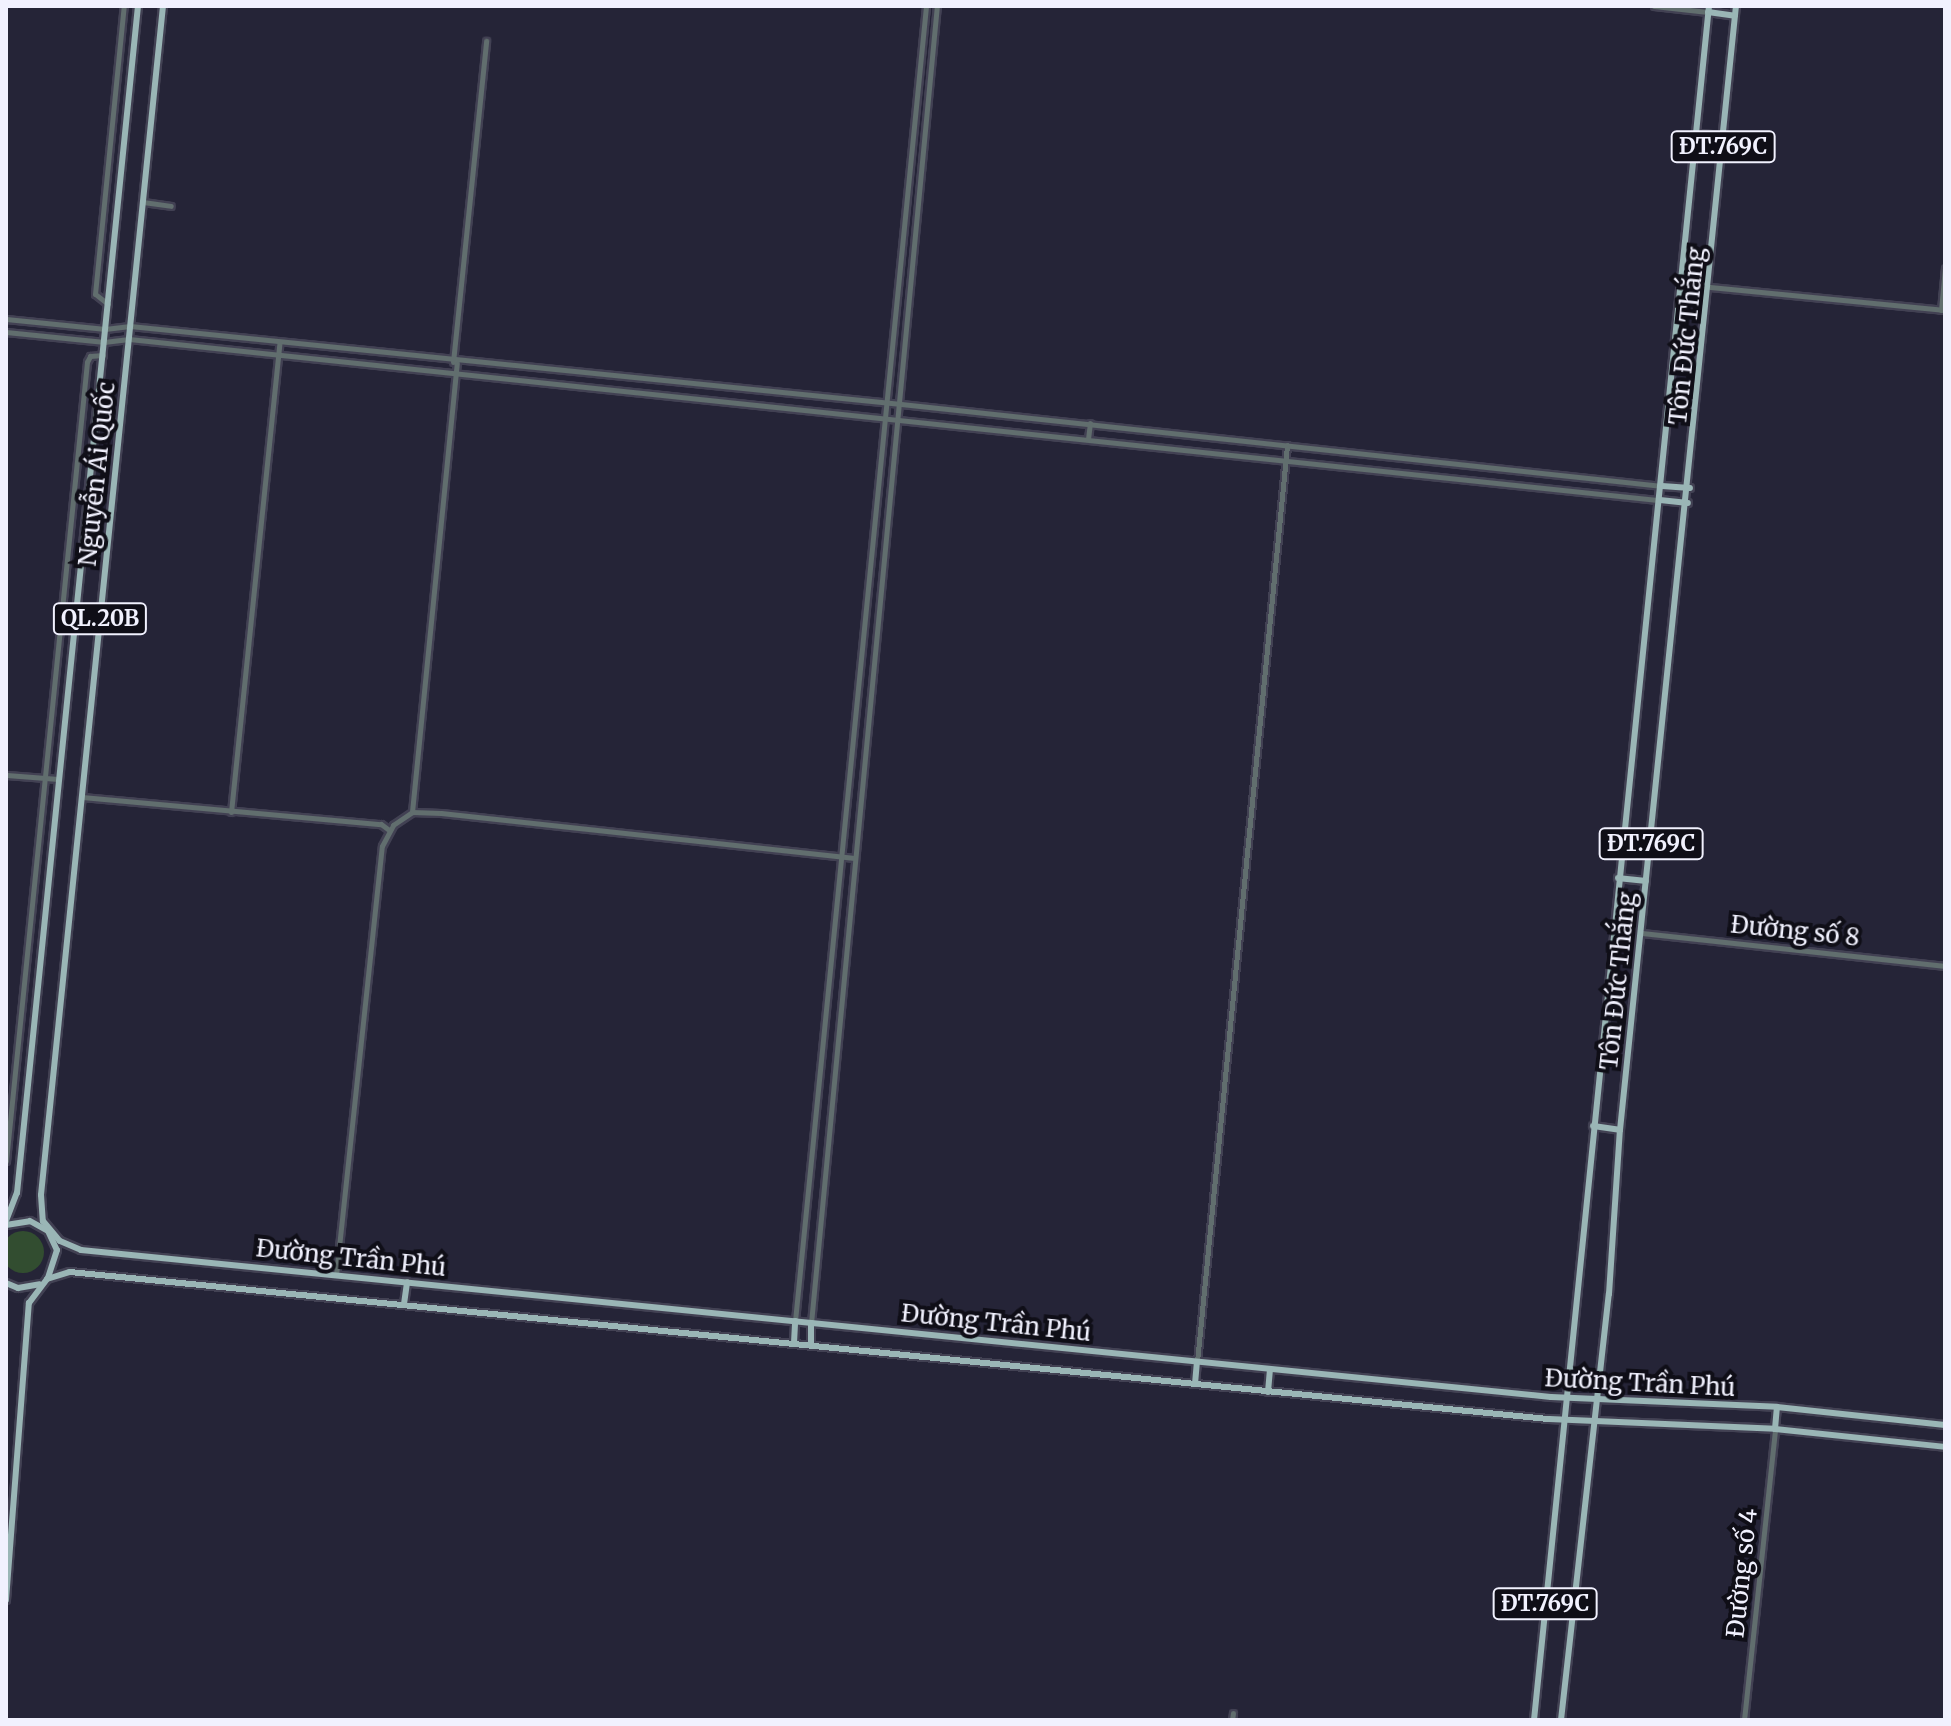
<!DOCTYPE html>
<html>
<head>
<meta charset="utf-8">
<style>
  body { margin:0 }
  #map { position:relative; width:1951px; height:1726px; overflow:hidden; background:#252437; font-family:Merriweather,serif }
  div>[style] { position:absolute }
  .green>* { inset:0; background:#324d30 }
  .round { border-radius:50% }
  .roads { filter:drop-shadow(2px 0 #424153) drop-shadow(-2px 0 #424153) drop-shadow(0 2px #424153) drop-shadow(0 -2px #424153) }
  .minor>* { height:5px; margin:-2.5px; padding:0 2.5px; transform-origin:2.5px; border-radius:2.5px; background:#616e6e }
  .major>* { height:6px; margin:-3px; padding:0 3px; transform-origin:3px; border-radius:3px; background:#9ab6b6 }
  span { translate:-50% -50%; white-space:nowrap; text-align:center; line-height:1.15; -webkit-text-stroke:8px #0f0e17; paint-order:stroke }
  .shield-label span { padding:2px 6px; background:#0f0e17; border:2px solid; border-radius:6px; -webkit-text-stroke-width:0 }
  .shield-label { font-size:22px; color:#f1f1fe; font-weight:700 }
  .street-label { font-size:24px; color:#f1f1fe }
  .frame { position:absolute; inset:0; border:8px solid #f1f1fe; pointer-events:none }
</style>
</head>
<body>
<div id="map">
  <div class="green">
    <div class="round" style="left:2px;top:1231px;width:42px;height:42px"></div>
  </div>
  <div class="roads">
    <div class="minor">
      <div style="left:1654px;top:6px;width:54px;rotate:6.3deg"></div>
      <div style="left:143px;top:202px;width:28px;rotate:8deg"></div>
      <div style="left:1710px;top:287px;width:236px;rotate:5.6deg"></div>
      <div style="left:108px;top:304px;width:16px;rotate:-142deg"></div>
      <div style="left:95px;top:294px;width:289px;rotate:-84.3deg"></div>
      <div style="left:1941px;top:310px;width:42px;rotate:-84.6deg"></div>
      <div style="left:6px;top:319px;width:100px;rotate:5.8deg"></div>
      <div style="left:105px;top:329px;width:25px;rotate:-7deg"></div>
      <div style="left:130px;top:326px;width:775px;rotate:5.78deg"></div>
      <div style="left:901px;top:404px;width:765px;rotate:6.15deg"></div>
      <div style="left:6px;top:332px;width:99px;rotate:5.8deg"></div>
      <div style="left:104px;top:342px;width:25px;rotate:-7deg"></div>
      <div style="left:129px;top:339px;width:1538px;rotate:6.01deg"></div>
      <div style="left:453px;top:362px;width:323px;rotate:-84.1deg"></div>
      <div style="left:1088px;top:439px;width:16px;rotate:-83deg"></div>
      <div style="left:6px;top:775px;width:53px;rotate:4.3deg"></div>
      <div style="left:82px;top:797px;width:300px;rotate:5.2deg"></div>
      <div style="left:381px;top:824px;width:10px;rotate:37deg"></div>
      <div style="left:231px;top:812px;width:470px;rotate:-84.1deg"></div>
      <div style="left:412px;top:812px;width:451px;rotate:-84.3deg"></div>
      <div style="left:1642px;top:933px;width:305px;rotate:6.2deg"></div>
      <div style="left:6px;top:1161px;width:803px;rotate:-84.21deg"></div>
      <div style="left:87px;top:362px;width:7px;rotate:-63deg"></div>
      <div style="left:90px;top:356px;width:13px;rotate:-4deg"></div>
      <div style="left:336px;top:1275px;width:431px;rotate:-83.9deg"></div>
      <div style="left:382px;top:846px;width:24px;rotate:-62deg"></div>
      <div style="left:393px;top:825px;width:23px;rotate:-34deg"></div>
      <div style="left:412px;top:812px;width:29px;rotate:2deg"></div>
      <div style="left:441px;top:813px;width:416px;rotate:6.2deg"></div>
      <div style="left:795px;top:1321px;width:1322px;rotate:-84.31deg"></div>
      <div style="left:811px;top:1323px;width:1323px;rotate:-84.54deg"></div>
      <div style="left:1197px;top:1362px;width:921px;rotate:-84.39deg"></div>
      <div style="left:1232px;top:1720px;width:7px;rotate:-82deg"></div>
      <div style="left:1744px;top:1720px;width:293px;rotate:-83.9deg"></div>
    </div>
    <div class="major">
      <div style="left:163px;top:6px;width:1195px;rotate:95.86deg"></div>
      <div style="left:41px;top:1195px;width:26px;rotate:86deg"></div>
      <div style="left:43px;top:1221px;width:26px;rotate:50deg"></div>
      <div style="left:60px;top:1241px;width:23px;rotate:23deg"></div>
      <div style="left:81px;top:1250px;width:1477px;rotate:5.71deg"></div>
      <div style="left:1551px;top:1397px;width:226px;rotate:2.5deg"></div>
      <div style="left:1777px;top:1407px;width:169px;rotate:6.1deg"></div>
      <div style="left:1708px;top:12px;width:27px;rotate:8deg"></div>
      <div style="left:1697px;top:134px;width:27px;rotate:4deg"></div>
      <div style="left:1662px;top:486px;width:28px;rotate:4deg"></div>
      <div style="left:1660px;top:500px;width:28px;rotate:6deg"></div>
      <div style="left:1618px;top:878px;width:28px;rotate:6deg"></div>
      <div style="left:1593px;top:1126px;width:27px;rotate:8deg"></div>
      <div style="left:6px;top:1221px;width:30px;rotate:-69deg"></div>
      <div style="left:17px;top:1193px;width:1193px;rotate:-84.18deg"></div>
      <div style="left:6px;top:1225px;width:24px;rotate:-9deg"></div>
      <div style="left:30px;top:1221px;width:21px;rotate:29deg"></div>
      <div style="left:48px;top:1231px;width:21px;rotate:65deg"></div>
      <div style="left:57px;top:1250px;width:28px;rotate:108deg"></div>
      <div style="left:6px;top:1283px;width:13px;rotate:23deg"></div>
      <div style="left:18px;top:1288px;width:22px;rotate:-10deg"></div>
      <div style="left:404px;top:1304px;width:22px;rotate:-82deg"></div>
      <div style="left:794px;top:1343px;width:22px;rotate:-87deg"></div>
      <div style="left:811px;top:1345px;width:22px;rotate:-90deg"></div>
      <div style="left:1195px;top:1384px;width:22px;rotate:-85deg"></div>
      <div style="left:1268px;top:1392px;width:23px;rotate:-85deg"></div>
      <div style="left:1775px;top:1429px;width:22px;rotate:-85deg"></div>
      <div style="left:6px;top:1600px;width:298px;rotate:-85.6deg"></div>
      <div style="left:29px;top:1303px;width:30px;rotate:-53deg"></div>
      <div style="left:47px;top:1279px;width:24px;rotate:-17deg"></div>
      <div style="left:70px;top:1272px;width:1486px;rotate:5.68deg"></div>
      <div style="left:1549px;top:1419px;width:226px;rotate:2.5deg"></div>
      <div style="left:1775px;top:1429px;width:171px;rotate:6deg"></div>
      <div style="left:1534px;top:1720px;width:1723px;rotate:-84.17deg"></div>
      <div style="left:1561px;top:1720px;width:429px;rotate:-83.6deg"></div>
      <div style="left:1609px;top:1294px;width:164px;rotate:-86.2deg"></div>
      <div style="left:1620px;top:1130px;width:1130px;rotate:-84.11deg"></div>
    </div>
  </div>
  <div class="shield-label">
    <span style="left:1723px;top:147px">ĐT.769C</span>
    <span style="left:100px;top:619px">QL.20B</span>
    <span style="left:1651px;top:844px">ĐT.769C</span>
    <span style="left:1545px;top:1604px">ĐT.769C</span>
  </div>
  <div class="street-label">
    <span style="left:1687px;top:336px;rotate:-84deg">Tôn Đức Thắng</span>
    <span style="left:97px;top:474px;rotate:-84deg">Nguyễn Ái Quốc</span>
    <span style="left:1795px;top:931px;rotate:6deg">Đường số 8</span>
    <span style="left:1618px;top:981px;rotate:-84deg">Tôn Đức Thắng</span>
    <span style="left:351px;top:1258px;rotate:6deg">Đường Trần Phú</span>
    <span style="left:996px;top:1323px;rotate:6deg">Đường Trần Phú</span>
    <span style="left:1640px;top:1383px;rotate:3deg">Đường Trần Phú</span>
    <span style="left:1742px;top:1573px;rotate:-84deg">Đường số 4</span>
  </div>
  <div class="frame"></div>
</div>
</body>
</html>
